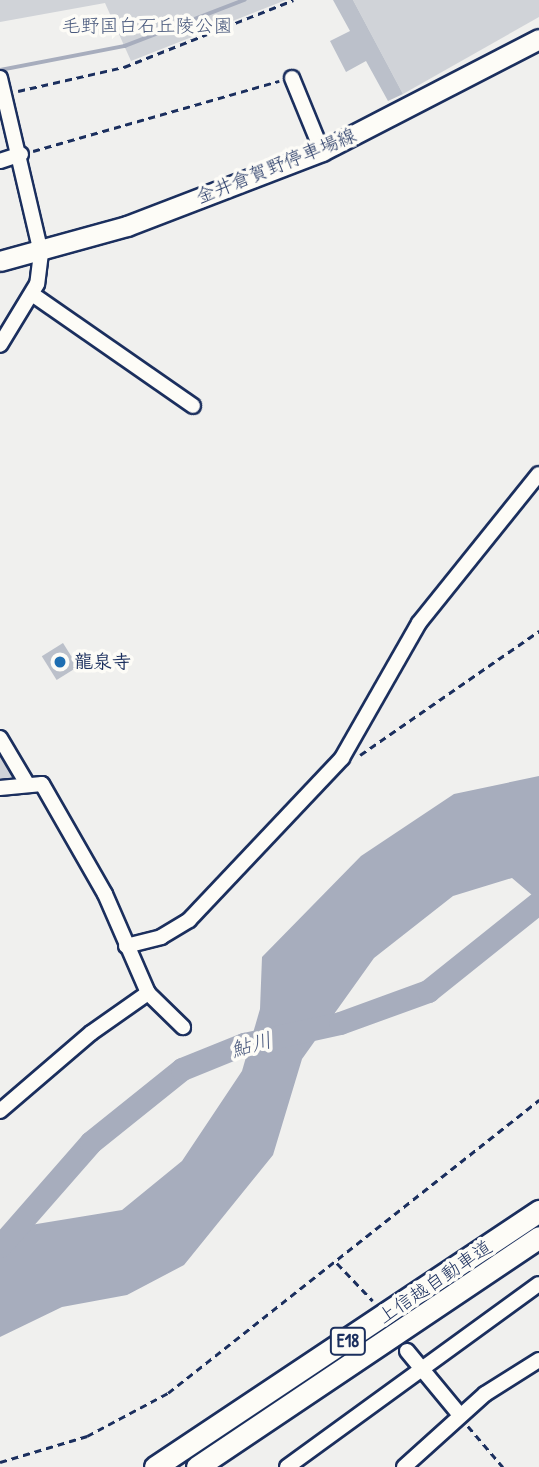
<!DOCTYPE html>
<html>
<head>
<meta charset="utf-8">
<style>
  body { margin:0 }
  #map { position:relative; width:539px; height:1467px; overflow:hidden; background:#f0f0ee; font-family:"Patrick Hand","Klee One",sans-serif }
  div>[style] { position:absolute }
  .green>* { inset:0; background:#d0d3d8 }
  .water>* { inset:0; background:#a7adbd }
  .stream>* { height:3.5px; margin:-1.75px; padding:0 1.75px; transform-origin:1.75px; border-radius:1.75px; background:#a7adbd }
  .river>* { height:23px; margin:-11.5px; padding:0 11.5px; transform-origin:11.5px; border-radius:11.5px; background:#a7adbd }
  .building>* { inset:0; background:#bbc0ca; transform-origin:0 0 }
  .path>* { height:2.5px; margin-top:-1.25px; transform-origin:0; background:repeating-linear-gradient(90deg,#1b2f5e 0 7px,transparent 0 12px) }
  .roads { filter:drop-shadow(2px 0 #1b2f5e) drop-shadow(-2px 0 #1b2f5e) drop-shadow(0 2px #1b2f5e) drop-shadow(0 -2px #1b2f5e) }
  .minor>* { height:14px; margin:-7px; padding:0 7px; transform-origin:7px; border-radius:7px; background:#fdfcf7 }
  .major>* { height:19px; margin:-9.5px; padding:0 9.5px; transform-origin:9.5px; border-radius:9.5px; background:#fdfcf7 }
  .highway>* { height:21px; margin:-10.5px; padding:0 10.5px; transform-origin:10.5px; border-radius:10.5px; background:#fdfcf7 }
  .dots>* { width:19px; height:19px; translate:-50% -50%; box-sizing:border-box; border:4px solid #fdfcf7; border-radius:50% }
  span { translate:-50% -50%; white-space:nowrap; text-align:center; line-height:1.15; -webkit-text-stroke:7px #fdfcf7; paint-order:stroke }
  .shield-label span { padding:2px 5px; background:#fdfcf7; border:2px solid; border-radius:5px; -webkit-text-stroke-width:0 }
  .shield-label { font-size:18px; color:#1b2f5e; font-weight:700 }
  .park-label { font-size:19px; color:#48587c }
  .street-label { font-size:19px; color:#1b2f5e }
  .poi-label { font-size:19px; color:#1b2f5e; font-weight:700 }
  .left { translate:0 -50%; text-align:left }
  .water-label { font-size:21px; color:#4c5b7f; font-style:italic }
</style>
</head>
<body>
<div id="map">
  <div class="green">
    <div style="clip-path:polygon(0 0,286px 0,131px 61px,105px 3px,0 22px)"></div>
    <div style="clip-path:polygon(353px 0,539px 0,539px 17px,403px 94px)"></div>
    <div style="clip-path:polygon(0 747px,17px 777px,0 782px)"></div>
  </div>
  <div class="water">
    <div style="clip-path:polygon(539px 776px,539px 901px,512px 878px,453px 896px,374px 958px,302px 1059px,273px 1155px,184px 1265px,127px 1295px,62px 1307px,0 1337px,0 1230px,122px 1210px,182px 1161px,242px 1071px,260px 1009px,262px 957px,361px 856px,454px 794px)"></div>
  </div>
  <div class="stream">
    <div style="left:0;top:70px;width:127px;rotate:-10.9deg"></div>
    <div style="left:125px;top:46px;width:128px;rotate:-21.1deg"></div>
  </div>
  <div class="river">
    <div style="left:0;top:1246px;width:138px;rotate:-48.8deg"></div>
    <div style="left:91px;top:1142px;width:117px;rotate:-38.7deg"></div>
    <div style="left:182px;top:1069px;width:67px;rotate:-22deg"></div>
    <div style="left:244px;top:1044px;width:98px;rotate:-12.3deg"></div>
    <div style="left:340px;top:1023px;width:94px;rotate:-20deg"></div>
    <div style="left:428px;top:991px;width:142px;rotate:-38.7deg"></div>
  </div>
  <div class="building">
    <div style="clip-path:polygon(333px 0,353px 0,403px 94px,388px 101px,366px 61px,346px 72px,330px 41px,350px 31px)"></div>
    <div style="left:63px;top:643px;width:28px;height:25px;rotate:58deg"></div>
  </div>
  <div class="path">
    <div style="left:18px;top:91px;width:109px;rotate:-12.8deg"></div>
    <div style="left:124px;top:67px;width:182px;rotate:-21.6deg"></div>
    <div style="left:33px;top:151px;width:256px;rotate:-15.9deg"></div>
    <div style="left:360px;top:755px;width:218px;rotate:-34.7deg"></div>
    <div style="left:337px;top:1263px;width:52px;rotate:46.5deg"></div>
    <div style="left:468px;top:1426px;width:54px;rotate:49.5deg"></div>
    <div style="left:0;top:1462px;width:91px;rotate:-16.6deg"></div>
    <div style="left:87px;top:1436px;width:92px;rotate:-28deg"></div>
    <div style="left:168px;top:1393px;width:473px;rotate:-38.3deg"></div>
  </div>
  <div class="roads">
    <div class="minor">
      <div style="left:0;top:78px;width:180px;rotate:76.8deg"></div>
      <div style="left:41px;top:253px;width:31px;rotate:97deg"></div>
      <div style="left:37px;top:284px;width:71px;rotate:121.2deg"></div>
      <div style="left:292px;top:78px;width:79px;rotate:67.7deg"></div>
      <div style="left:0;top:161px;width:22px;rotate:-18deg"></div>
      <div style="left:32px;top:294px;width:196px;rotate:34.8deg"></div>
      <div style="left:0;top:738px;width:51px;rotate:59.4deg"></div>
      <div style="left:0;top:788px;width:42px;rotate:-5.4deg"></div>
      <div style="left:42px;top:784px;width:127px;rotate:60.2deg"></div>
      <div style="left:105px;top:894px;width:108px;rotate:66.5deg"></div>
      <div style="left:148px;top:993px;width:49px;rotate:44.2deg"></div>
      <div style="left:126px;top:946px;width:36px;rotate:-14deg"></div>
      <div style="left:161px;top:937px;width:33px;rotate:-31deg"></div>
      <div style="left:189px;top:920px;width:223px;rotate:-46.6deg"></div>
      <div style="left:342px;top:758px;width:155px;rotate:-60.3deg"></div>
      <div style="left:419px;top:623px;width:191px;rotate:-51.2deg"></div>
      <div style="left:0;top:1111px;width:120px;rotate:-40.6deg"></div>
      <div style="left:91px;top:1033px;width:70px;rotate:-35.1deg"></div>
      <div style="left:407px;top:1351px;width:83px;rotate:50.4deg"></div>
      <div style="left:287px;top:1467px;width:311px;rotate:-36deg"></div>
      <div style="left:404px;top:1467px;width:109px;rotate:-42deg"></div>
      <div style="left:485px;top:1394px;width:64px;rotate:-32.2deg"></div>
    </div>
    <div class="major">
      <div style="left:0;top:261px;width:132px;rotate:-15.4deg"></div>
      <div style="left:127px;top:226px;width:209px;rotate:-21deg"></div>
      <div style="left:322px;top:151px;width:244px;rotate:-27.3deg"></div>
    </div>
    <div class="highway">
      <div style="left:155px;top:1467px;width:462px;rotate:-33.7deg"></div>
      <div style="left:197px;top:1467px;width:412px;rotate:-33.9deg"></div>
    </div>
  </div>
  <div class="dots">
    <div style="left:60px;top:662px;background:#1f6fb2"></div>
  </div>
  <div class="shield-label">
    <span style="left:348px;top:1341px">E18</span>
  </div>
  <div class="park-label">
    <span style="left:147px;top:26px">毛野国白石丘陵公園</span>
  </div>
  <div class="street-label">
    <span style="left:276px;top:166px;rotate:-22deg">金井倉賀野停車場線</span>
    <span style="left:435px;top:1282px;rotate:-34deg">上信越自動車道</span>
  </div>
  <div class="poi-label">
    <span class="left" style="left:74px;top:662px">龍泉寺</span>
  </div>
  <div class="water-label">
    <span style="left:251px;top:1045px;rotate:-16deg">鮎川</span>
  </div>
</div>
</body>
</html>
